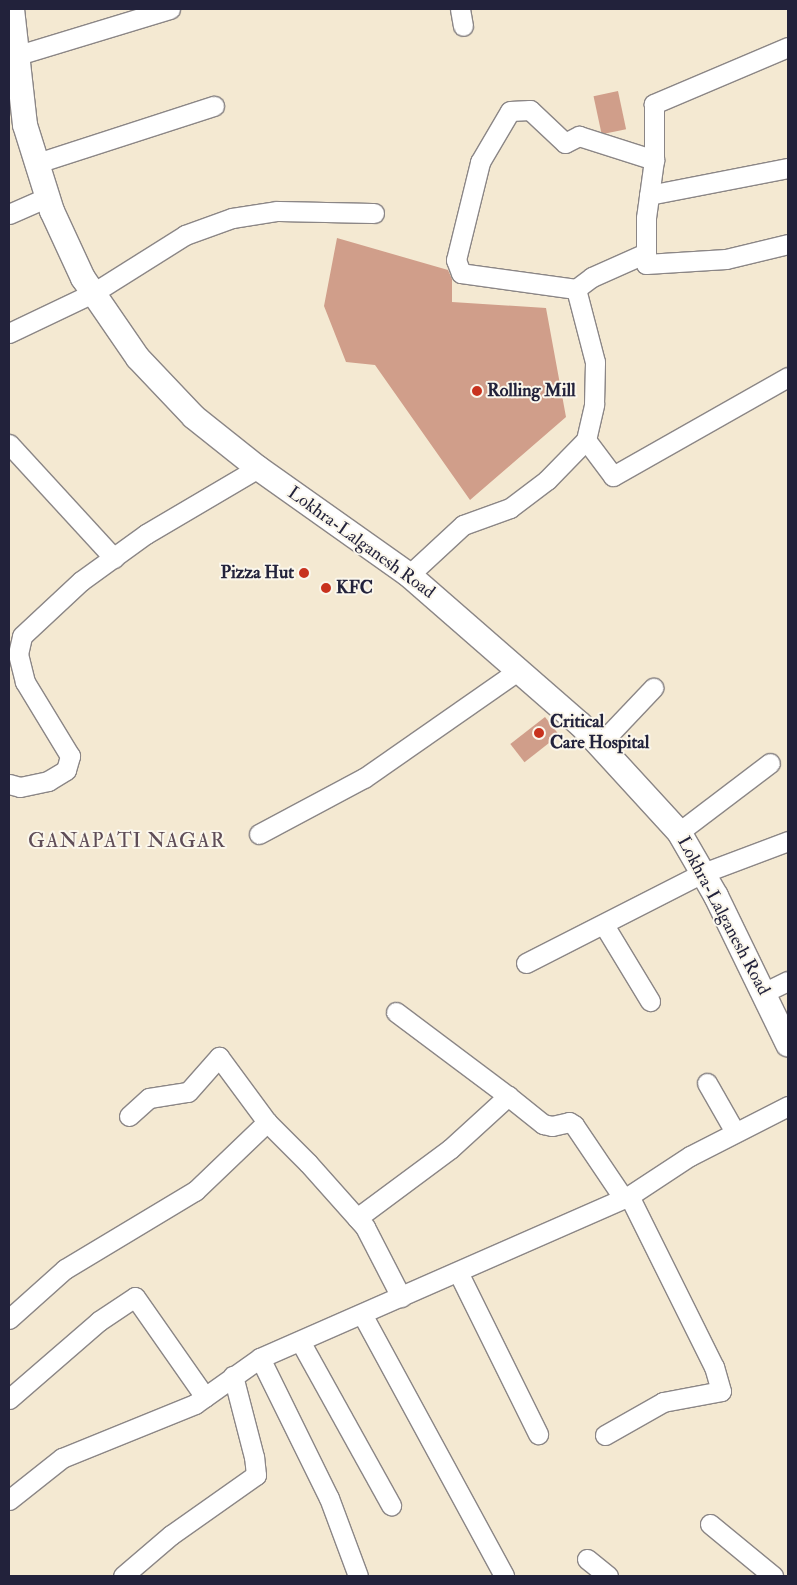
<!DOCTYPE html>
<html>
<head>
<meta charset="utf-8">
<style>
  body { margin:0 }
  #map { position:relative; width:797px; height:1585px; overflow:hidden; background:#f4e9d2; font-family:"IM FELL Double Pica",serif }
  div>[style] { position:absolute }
  .building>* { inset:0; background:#d09e8a; transform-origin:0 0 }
  .roads { filter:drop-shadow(1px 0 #8b8686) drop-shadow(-1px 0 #8b8686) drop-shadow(0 1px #8b8686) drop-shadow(0 -1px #8b8686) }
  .minor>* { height:19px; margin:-9.5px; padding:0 9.5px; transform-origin:9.5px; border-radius:9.5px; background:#fff }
  .major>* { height:24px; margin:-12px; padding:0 12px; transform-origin:12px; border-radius:12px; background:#fff }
  .dots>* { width:14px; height:14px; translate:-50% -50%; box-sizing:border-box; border:2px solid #fbf7ec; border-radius:50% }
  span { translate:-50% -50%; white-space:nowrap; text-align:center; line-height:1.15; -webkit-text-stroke:4px #fbf7ec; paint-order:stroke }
  .poi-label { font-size:18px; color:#22223b; font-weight:700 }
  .left { translate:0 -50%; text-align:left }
  .right { translate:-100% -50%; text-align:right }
  .street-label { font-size:18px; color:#22223b }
  .quarter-label { font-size:20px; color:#5f4d57; letter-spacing:1px }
  .frame { position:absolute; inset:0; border:10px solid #22223b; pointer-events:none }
</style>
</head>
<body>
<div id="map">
  <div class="building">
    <div style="left:618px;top:91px;width:39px;height:25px;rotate:78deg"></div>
    <div style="clip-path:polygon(337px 238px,448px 270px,452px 279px,452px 302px,546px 308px,566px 417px,470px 500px,375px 365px,346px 362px,324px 306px)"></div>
    <div style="left:545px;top:717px;width:23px;height:44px;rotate:52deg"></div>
  </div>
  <div class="roads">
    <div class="minor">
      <div style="left:460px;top:9px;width:17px;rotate:80deg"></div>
      <div style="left:788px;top:47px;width:146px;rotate:157deg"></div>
      <div style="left:654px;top:104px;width:56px;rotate:90deg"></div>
      <div style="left:654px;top:160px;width:59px;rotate:97.9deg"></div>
      <div style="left:646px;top:218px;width:46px;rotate:90deg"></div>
      <div style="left:646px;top:264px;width:80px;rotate:-3.6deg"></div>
      <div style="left:726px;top:259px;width:64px;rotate:-13.6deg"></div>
      <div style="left:15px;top:56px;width:162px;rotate:-16.9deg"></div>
      <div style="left:37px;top:163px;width:186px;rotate:-17.9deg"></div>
      <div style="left:649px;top:195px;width:142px;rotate:-11deg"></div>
      <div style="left:9px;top:214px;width:43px;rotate:-23.6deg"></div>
      <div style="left:576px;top:289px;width:116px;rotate:-172.1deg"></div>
      <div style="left:461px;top:273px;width:14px;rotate:-111deg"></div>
      <div style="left:456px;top:260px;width:101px;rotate:-76.2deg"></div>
      <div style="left:480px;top:162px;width:59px;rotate:-59.5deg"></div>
      <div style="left:510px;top:111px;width:20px;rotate:-3deg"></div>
      <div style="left:530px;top:110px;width:48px;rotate:43.3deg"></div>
      <div style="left:565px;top:143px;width:16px;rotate:-27deg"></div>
      <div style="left:579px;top:136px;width:79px;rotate:17.7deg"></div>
      <div style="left:9px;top:333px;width:93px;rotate:-25.5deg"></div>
      <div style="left:93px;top:293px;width:109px;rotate:-32.2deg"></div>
      <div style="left:185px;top:235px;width:50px;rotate:-19.9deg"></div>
      <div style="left:232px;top:218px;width:46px;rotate:-8.8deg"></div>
      <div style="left:277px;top:211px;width:97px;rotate:1.2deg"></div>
      <div style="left:586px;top:440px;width:37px;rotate:-77deg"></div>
      <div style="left:594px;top:404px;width:42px;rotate:-88.6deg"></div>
      <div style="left:595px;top:362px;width:75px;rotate:-104.6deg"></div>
      <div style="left:576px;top:289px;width:20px;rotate:-37deg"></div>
      <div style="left:592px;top:277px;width:59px;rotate:-24deg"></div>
      <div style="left:9px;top:444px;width:155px;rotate:47.4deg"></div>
      <div style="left:409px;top:575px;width:74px;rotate:-42.8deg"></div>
      <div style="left:463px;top:525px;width:50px;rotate:-19.9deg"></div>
      <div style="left:510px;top:508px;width:46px;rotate:-37.1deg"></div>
      <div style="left:547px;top:480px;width:56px;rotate:-45.7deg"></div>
      <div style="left:586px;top:440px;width:45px;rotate:53.1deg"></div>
      <div style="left:613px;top:476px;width:201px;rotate:-29.5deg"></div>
      <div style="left:599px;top:745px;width:79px;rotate:-46.5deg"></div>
      <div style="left:9px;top:784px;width:11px;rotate:15deg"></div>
      <div style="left:20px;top:787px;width:29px;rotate:-12deg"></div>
      <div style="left:48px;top:781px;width:21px;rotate:-31deg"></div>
      <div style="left:66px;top:770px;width:15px;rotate:-74deg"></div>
      <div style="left:70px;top:756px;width:87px;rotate:-121.3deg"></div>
      <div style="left:25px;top:682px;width:29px;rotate:-104deg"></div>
      <div style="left:18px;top:654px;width:18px;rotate:-77deg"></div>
      <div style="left:22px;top:636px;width:81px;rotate:-43deg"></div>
      <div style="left:81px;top:581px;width:80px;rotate:-35.9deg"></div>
      <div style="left:146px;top:534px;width:130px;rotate:-30.5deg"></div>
      <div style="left:679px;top:832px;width:114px;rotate:-37.2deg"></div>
      <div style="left:259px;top:834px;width:119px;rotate:-28.1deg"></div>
      <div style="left:364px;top:778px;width:189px;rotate:-34.9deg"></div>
      <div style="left:604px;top:925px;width:89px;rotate:58.8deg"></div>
      <div style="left:526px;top:963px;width:199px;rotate:-27deg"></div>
      <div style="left:703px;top:873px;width:91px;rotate:-20.6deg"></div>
      <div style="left:765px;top:992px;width:25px;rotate:-26deg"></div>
      <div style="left:396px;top:1012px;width:140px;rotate:36.9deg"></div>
      <div style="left:707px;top:1083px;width:56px;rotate:60.3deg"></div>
      <div style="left:129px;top:1116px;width:27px;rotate:-42deg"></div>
      <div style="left:149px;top:1098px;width:39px;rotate:-9deg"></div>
      <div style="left:188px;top:1092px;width:47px;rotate:-48.5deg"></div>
      <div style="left:219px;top:1057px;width:81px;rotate:53.6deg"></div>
      <div style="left:357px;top:1218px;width:116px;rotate:-36.6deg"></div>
      <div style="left:450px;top:1149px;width:79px;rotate:-42.4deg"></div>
      <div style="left:508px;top:1096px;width:45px;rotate:38.7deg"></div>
      <div style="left:543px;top:1124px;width:9px;rotate:13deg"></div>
      <div style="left:552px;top:1126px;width:17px;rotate:-13deg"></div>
      <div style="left:569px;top:1122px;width:6px;rotate:31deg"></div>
      <div style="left:574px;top:1125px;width:89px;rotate:56deg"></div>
      <div style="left:458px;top:1272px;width:181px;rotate:63.7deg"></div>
      <div style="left:362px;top:1314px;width:298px;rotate:61.5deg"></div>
      <div style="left:9px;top:1319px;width:75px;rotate:-41.8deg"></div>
      <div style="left:65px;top:1269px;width:152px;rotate:-31deg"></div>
      <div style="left:195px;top:1191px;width:100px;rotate:-43.8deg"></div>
      <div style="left:267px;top:1122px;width:58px;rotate:45deg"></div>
      <div style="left:308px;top:1163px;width:86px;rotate:48.3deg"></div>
      <div style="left:365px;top:1227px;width:79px;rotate:62.8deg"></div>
      <div style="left:300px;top:1341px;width:188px;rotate:61deg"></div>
      <div style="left:260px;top:1358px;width:156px;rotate:63.8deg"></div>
      <div style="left:329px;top:1498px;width:83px;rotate:69.6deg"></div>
      <div style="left:9px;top:1399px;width:119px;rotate:-40.9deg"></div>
      <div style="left:99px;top:1321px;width:43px;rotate:-33.7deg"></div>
      <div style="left:135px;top:1297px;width:122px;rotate:55deg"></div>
      <div style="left:605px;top:1435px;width:67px;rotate:-29.6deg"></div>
      <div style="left:663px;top:1402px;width:59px;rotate:-10.7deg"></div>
      <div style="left:721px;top:1391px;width:25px;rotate:-106deg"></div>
      <div style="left:714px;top:1367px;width:191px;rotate:-116.4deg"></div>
      <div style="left:9px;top:1500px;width:68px;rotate:-38.4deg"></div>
      <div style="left:62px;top:1458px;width:144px;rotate:-22.1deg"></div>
      <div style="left:195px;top:1404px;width:80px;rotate:-35.3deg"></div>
      <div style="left:260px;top:1358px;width:403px;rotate:-23.7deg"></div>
      <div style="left:629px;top:1196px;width:73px;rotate:-33.3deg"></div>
      <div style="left:690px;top:1156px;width:110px;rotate:-27deg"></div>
      <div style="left:710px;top:1524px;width:82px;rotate:39.5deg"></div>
      <div style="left:587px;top:1559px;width:27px;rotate:39deg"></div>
      <div style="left:123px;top:1576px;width:63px;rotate:-40.5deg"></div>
      <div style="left:171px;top:1535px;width:104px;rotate:-35.2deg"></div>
      <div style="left:256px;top:1475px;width:18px;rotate:-96deg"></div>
      <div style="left:254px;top:1457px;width:84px;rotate:-104.5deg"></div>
    </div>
    <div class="major">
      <div style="left:12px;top:9px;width:117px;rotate:83.6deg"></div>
      <div style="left:25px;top:125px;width:90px;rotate:72.6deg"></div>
      <div style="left:52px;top:211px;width:74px;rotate:65.2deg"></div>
      <div style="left:83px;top:278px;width:97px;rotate:55.5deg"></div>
      <div style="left:138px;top:358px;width:81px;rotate:46.5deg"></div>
      <div style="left:194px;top:417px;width:82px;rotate:38.6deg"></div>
      <div style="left:258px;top:468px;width:185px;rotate:35.3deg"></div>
      <div style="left:409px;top:575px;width:227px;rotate:41.1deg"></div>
      <div style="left:580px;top:724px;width:147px;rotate:47.5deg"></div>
      <div style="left:679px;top:832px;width:74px;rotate:60deg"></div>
      <div style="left:716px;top:896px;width:165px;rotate:64.1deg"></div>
    </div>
  </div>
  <div class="dots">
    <div style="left:477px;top:391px;background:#c8321e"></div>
    <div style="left:304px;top:573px;background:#c8321e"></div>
    <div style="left:326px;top:588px;background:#c8321e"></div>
    <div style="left:539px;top:733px;background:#c8321e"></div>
  </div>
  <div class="poi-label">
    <span class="left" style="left:487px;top:391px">Rolling Mill</span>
    <span class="right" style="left:294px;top:573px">Pizza Hut</span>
    <span class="left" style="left:336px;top:588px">KFC</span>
    <span class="left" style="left:550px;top:733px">Critical<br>Care Hospital</span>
  </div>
  <div class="street-label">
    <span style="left:361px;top:543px;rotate:36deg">Lokhra-Lalganesh Road</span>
    <span style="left:723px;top:916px;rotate:62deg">Lokhra-Lalganesh Road</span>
  </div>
  <div class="quarter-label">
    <span style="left:127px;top:840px">GANAPATI NAGAR</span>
  </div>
  <div class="frame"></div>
</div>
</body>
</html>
